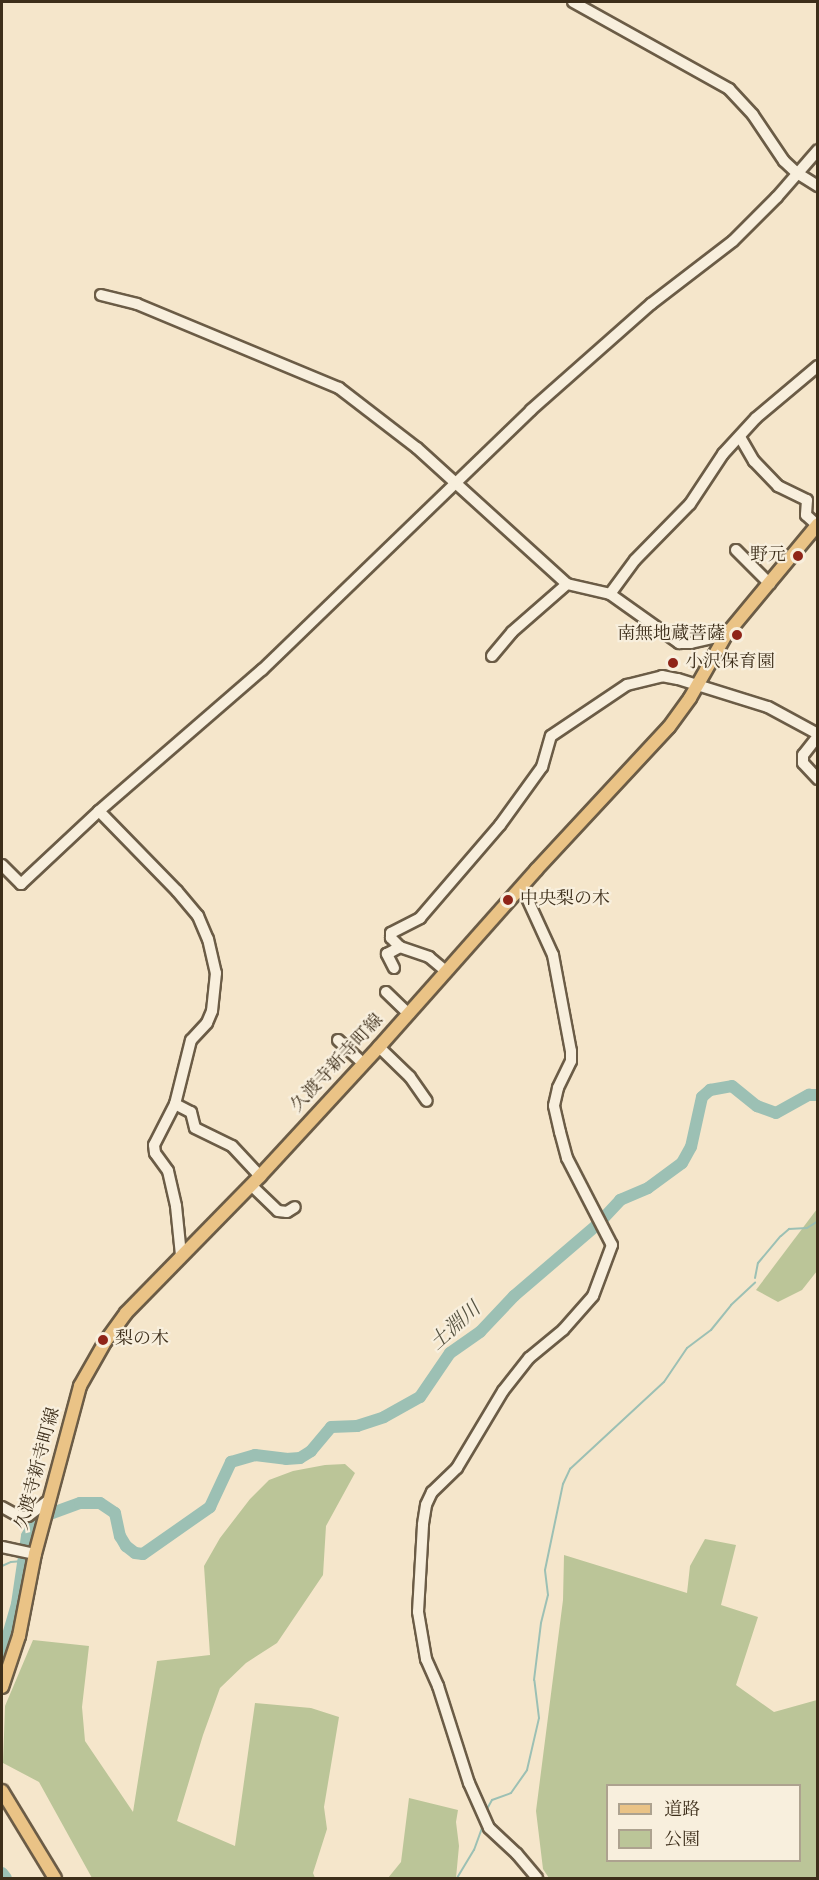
<!DOCTYPE html>
<html>
<head>
<meta charset="utf-8">
<style>
  body { margin:0 }
  #map { position:relative; width:819px; height:1880px; overflow:hidden; background:#f5e6cb; font-family:"Sorts Mill Goudy","Noto Serif JP",serif }
  div>[style] { position:absolute }
  .green>* { inset:0; background:#bbc598 }
  .stream>* { height:2px; margin:-1px; padding:0 1px; transform-origin:1px; border-radius:1px; background:#9cc0b4 }
  .river>* { height:12px; margin:-6px; padding:0 6px; transform-origin:6px; border-radius:6px; background:#9cc0b4 }
  .roads { filter:drop-shadow(2px 0 #6b5c46) drop-shadow(-2px 0 #6b5c46) drop-shadow(0 2px #6b5c46) drop-shadow(0 -2px #6b5c46) }
  .minor>* { height:10px; margin:-5px; padding:0 5px; transform-origin:5px; border-radius:5px; background:#f8efdd }
  .major>* { height:12px; margin:-6px; padding:0 6px; transform-origin:6px; border-radius:6px; background:#eac386 }
  .dots>* { width:16px; height:16px; translate:-50% -50%; box-sizing:border-box; border:3px solid #f8efdd; border-radius:50% }
  span { translate:-50% -50%; white-space:nowrap; text-align:center; line-height:1.15; -webkit-text-stroke:4.5px #f8efdd; paint-order:stroke }
  .poi-label { font-size:18px; color:#3d2e1a }
  .right { translate:-100% -50%; text-align:right }
  .left { translate:0 -50%; text-align:left }
  .street-label { font-size:18px; color:#3d2e1a }
  .water-label { font-size:20px; color:#555240; font-style:italic }
  .frame { position:absolute; inset:0; border:3px solid #3d2e1a; pointer-events:none }
  .legend { position:absolute; left:606px; top:1784px; width:195px; height:78px; box-sizing:border-box; background:#f8efdd; border:2px solid #ada28f; margin:0; padding:8px 10px; list-style:none; font-size:18px; color:#3d2e1a }
  .legend li { display:flex; align-items:center; gap:12px; height:30px }
  .legend b { width:30px; border:2px solid #ada28f }
</style>
</head>
<body>
<div id="map">
  <div class="green">
    <div style="clip-path:polygon(817px 1209px,817px 1271px,802px 1290px,778px 1302px,756px 1290px)"></div>
    <div style="clip-path:polygon(345px 1464px,355px 1473px,326px 1526px,323px 1575px,277px 1643px,246px 1663px,220px 1688px,203px 1735px,177px 1821px,235px 1846px,255px 1703px,311px 1708px,339px 1717px,324px 1807px,327px 1829px,313px 1873px,315px 1878px,92px 1878px,39px 1782px,3px 1763px,5px 1706px,33px 1640px,89px 1646px,82px 1707px,85px 1741px,133px 1812px,157px 1661px,210px 1655px,204px 1566px,220px 1538px,250px 1499px,269px 1480px,293px 1471px,325px 1465px)"></div>
    <div style="clip-path:polygon(evenodd,705px 1539px,736px 1545px,721px 1605px,758px 1617px,736px 1685px,774px 1712px,817px 1700px,817px 1878px,549px 1878px,543px 1869px,536px 1811px,563px 1600px,564px 1555px,687px 1593px,690px 1566px,705px 1539px,608px 1786px,800px 1786px,800px 1860px,608px 1860px,608px 1786px)"></div>
    <div style="clip-path:polygon(409px 1798px,458px 1810px,456px 1822px,459px 1846px,456px 1878px,388px 1878px,401px 1862px)"></div>
  </div>
  <div class="stream">
    <div style="left:755px;top:1278px;width:15px;rotate:-79deg"></div>
    <div style="left:758px;top:1263px;width:35px;rotate:-50deg"></div>
    <div style="left:781px;top:1236px;width:11px;rotate:-41deg"></div>
    <div style="left:789px;top:1229px;width:18px;rotate:-3deg"></div>
    <div style="left:807px;top:1228px;width:13px;rotate:-32deg"></div>
    <div style="left:2px;top:1566px;width:10px;rotate:-24deg"></div>
    <div style="left:11px;top:1562px;width:12px;rotate:-5deg"></div>
    <div style="left:487px;top:1809px;width:10px;rotate:-61deg"></div>
    <div style="left:492px;top:1800px;width:20px;rotate:-20deg"></div>
    <div style="left:511px;top:1793px;width:28px;rotate:-55deg"></div>
    <div style="left:527px;top:1770px;width:53px;rotate:-77deg"></div>
    <div style="left:539px;top:1718px;width:38px;rotate:-97deg"></div>
    <div style="left:534px;top:1680px;width:57px;rotate:-83deg"></div>
    <div style="left:541px;top:1623px;width:29px;rotate:-76deg"></div>
    <div style="left:548px;top:1595px;width:25px;rotate:-97deg"></div>
    <div style="left:545px;top:1570px;width:88px;rotate:-78.2deg"></div>
    <div style="left:563px;top:1484px;width:17px;rotate:-65deg"></div>
    <div style="left:570px;top:1469px;width:128px;rotate:-42.8deg"></div>
    <div style="left:664px;top:1382px;width:41px;rotate:-55.9deg"></div>
    <div style="left:687px;top:1348px;width:30px;rotate:-37deg"></div>
    <div style="left:711px;top:1330px;width:32px;rotate:-51deg"></div>
    <div style="left:731px;top:1305px;width:33px;rotate:-43deg"></div>
    <div style="left:457px;top:1878px;width:33px;rotate:-59deg"></div>
    <div style="left:474px;top:1850px;width:27px;rotate:-70deg"></div>
  </div>
  <div class="river">
    <div style="left:2px;top:1656px;width:54px;rotate:-73.9deg"></div>
    <div style="left:17px;top:1604px;width:69px;rotate:-81.6deg"></div>
    <div style="left:27px;top:1536px;width:19px;rotate:-62deg"></div>
    <div style="left:36px;top:1519px;width:47px;rotate:-20deg"></div>
    <div style="left:80px;top:1503px;width:20px"></div>
    <div style="left:100px;top:1503px;width:18px;rotate:34deg"></div>
    <div style="left:115px;top:1513px;width:24px;rotate:78deg"></div>
    <div style="left:120px;top:1536px;width:12px;rotate:59deg"></div>
    <div style="left:126px;top:1546px;width:11px;rotate:38deg"></div>
    <div style="left:135px;top:1553px;width:8px;rotate:7deg"></div>
    <div style="left:143px;top:1554px;width:82px;rotate:-35deg"></div>
    <div style="left:210px;top:1507px;width:50px;rotate:-65deg"></div>
    <div style="left:231px;top:1462px;width:25px;rotate:-16deg"></div>
    <div style="left:255px;top:1455px;width:31px;rotate:7deg"></div>
    <div style="left:286px;top:1459px;width:14px;rotate:-4deg"></div>
    <div style="left:300px;top:1458px;width:13px;rotate:-32deg"></div>
    <div style="left:311px;top:1451px;width:31px;rotate:-50deg"></div>
    <div style="left:331px;top:1427px;width:26px;rotate:-2deg"></div>
    <div style="left:357px;top:1426px;width:28px;rotate:-18deg"></div>
    <div style="left:384px;top:1417px;width:41px;rotate:-29.1deg"></div>
    <div style="left:420px;top:1397px;width:53px;rotate:-55.7deg"></div>
    <div style="left:450px;top:1353px;width:37px;rotate:-35deg"></div>
    <div style="left:480px;top:1332px;width:50px;rotate:-46.6deg"></div>
    <div style="left:514px;top:1296px;width:111px;rotate:-40.6deg"></div>
    <div style="left:598px;top:1224px;width:33px;rotate:-47deg"></div>
    <div style="left:620px;top:1200px;width:30px;rotate:-23deg"></div>
    <div style="left:648px;top:1188px;width:42px;rotate:-36.3deg"></div>
    <div style="left:682px;top:1163px;width:18px;rotate:-61deg"></div>
    <div style="left:691px;top:1147px;width:51px;rotate:-77.6deg"></div>
    <div style="left:702px;top:1097px;width:11px;rotate:-41deg"></div>
    <div style="left:710px;top:1090px;width:22px;rotate:-10deg"></div>
    <div style="left:732px;top:1086px;width:32px;rotate:39deg"></div>
    <div style="left:757px;top:1106px;width:20px;rotate:20deg"></div>
    <div style="left:776px;top:1113px;width:38px;rotate:-29deg"></div>
    <div style="left:809px;top:1095px;width:9px"></div>
    <div style="left:2px;top:1873px;width:6px;rotate:51deg"></div>
  </div>
  <div class="roads">
    <div class="minor">
      <div style="left:573px;top:2px;width:179px;rotate:29.1deg"></div>
      <div style="left:729px;top:89px;width:35px;rotate:47deg"></div>
      <div style="left:753px;top:115px;width:55px;rotate:56deg"></div>
      <div style="left:784px;top:161px;width:18px;rotate:43deg"></div>
      <div style="left:797px;top:173px;width:25px;rotate:32deg"></div>
      <div style="left:101px;top:295px;width:37px;rotate:14deg"></div>
      <div style="left:137px;top:304px;width:219px;rotate:22.6deg"></div>
      <div style="left:339px;top:388px;width:98px;rotate:37.6deg"></div>
      <div style="left:417px;top:448px;width:202px;rotate:42.2deg"></div>
      <div style="left:567px;top:584px;width:44px;rotate:13.1deg"></div>
      <div style="left:610px;top:594px;width:85px;rotate:35.4deg"></div>
      <div style="left:679px;top:643px;width:12px"></div>
      <div style="left:691px;top:643px;width:36px;rotate:-13deg"></div>
      <div style="left:740px;top:437px;width:28px;rotate:60deg"></div>
      <div style="left:754px;top:461px;width:35px;rotate:46deg"></div>
      <div style="left:778px;top:486px;width:32px;rotate:26deg"></div>
      <div style="left:807px;top:500px;width:15px;rotate:94deg"></div>
      <div style="left:806px;top:515px;width:15px;rotate:42deg"></div>
      <div style="left:736px;top:550px;width:48px;rotate:45deg"></div>
      <div style="left:610px;top:594px;width:42px;rotate:-53.7deg"></div>
      <div style="left:635px;top:560px;width:78px;rotate:-45.5deg"></div>
      <div style="left:690px;top:504px;width:60px;rotate:-56.6deg"></div>
      <div style="left:723px;top:454px;width:49px;rotate:-47.5deg"></div>
      <div style="left:756px;top:418px;width:81px;rotate:-40deg"></div>
      <div style="left:492px;top:656px;width:31px;rotate:-50deg"></div>
      <div style="left:512px;top:632px;width:73px;rotate:-41.1deg"></div>
      <div style="left:818px;top:736px;width:24px;rotate:128deg"></div>
      <div style="left:803px;top:755px;width:8px;rotate:90deg"></div>
      <div style="left:803px;top:763px;width:22px;rotate:47deg"></div>
      <div style="left:99px;top:811px;width:112px;rotate:45.7deg"></div>
      <div style="left:177px;top:891px;width:33px;rotate:50deg"></div>
      <div style="left:198px;top:916px;width:25px;rotate:67deg"></div>
      <div style="left:208px;top:939px;width:35px;rotate:77deg"></div>
      <div style="left:216px;top:973px;width:38px;rotate:96deg"></div>
      <div style="left:212px;top:1011px;width:13px;rotate:113deg"></div>
      <div style="left:207px;top:1023px;width:23px;rotate:133deg"></div>
      <div style="left:191px;top:1040px;width:66px;rotate:104deg"></div>
      <div style="left:175px;top:1104px;width:46px;rotate:117.1deg"></div>
      <div style="left:154px;top:1145px;width:8px;rotate:83deg"></div>
      <div style="left:155px;top:1153px;width:22px;rotate:54deg"></div>
      <div style="left:168px;top:1171px;width:36px;rotate:77deg"></div>
      <div style="left:176px;top:1206px;width:49px;rotate:84.2deg"></div>
      <div style="left:2px;top:865px;width:27px;rotate:45deg"></div>
      <div style="left:21px;top:884px;width:107px;rotate:-43.1deg"></div>
      <div style="left:99px;top:811px;width:216px;rotate:-40.9deg"></div>
      <div style="left:262px;top:670px;width:374px;rotate:-44deg"></div>
      <div style="left:531px;top:410px;width:160px;rotate:-41.5deg"></div>
      <div style="left:651px;top:304px;width:103px;rotate:-37.5deg"></div>
      <div style="left:733px;top:241px;width:62px;rotate:-45deg"></div>
      <div style="left:777px;top:197px;width:62px;rotate:-48.9deg"></div>
      <div style="left:519px;top:891px;width:9px;rotate:36deg"></div>
      <div style="left:526px;top:896px;width:65px;rotate:65.4deg"></div>
      <div style="left:553px;top:955px;width:98px;rotate:79.4deg"></div>
      <div style="left:571px;top:1051px;width:10px;rotate:90deg"></div>
      <div style="left:571px;top:1061px;width:30px;rotate:116deg"></div>
      <div style="left:558px;top:1088px;width:18px;rotate:103deg"></div>
      <div style="left:554px;top:1106px;width:27px;rotate:77deg"></div>
      <div style="left:560px;top:1132px;width:27px;rotate:75deg"></div>
      <div style="left:567px;top:1158px;width:98px;rotate:62.7deg"></div>
      <div style="left:612px;top:1245px;width:54px;rotate:110.4deg"></div>
      <div style="left:593px;top:1296px;width:45px;rotate:131.4deg"></div>
      <div style="left:563px;top:1330px;width:44px;rotate:140.5deg"></div>
      <div style="left:529px;top:1358px;width:42px;rotate:128.2deg"></div>
      <div style="left:503px;top:1391px;width:90px;rotate:120.9deg"></div>
      <div style="left:457px;top:1468px;width:35px;rotate:136deg"></div>
      <div style="left:432px;top:1492px;width:14px;rotate:115deg"></div>
      <div style="left:426px;top:1505px;width:20px;rotate:99deg"></div>
      <div style="left:423px;top:1525px;width:87px;rotate:93.3deg"></div>
      <div style="left:418px;top:1612px;width:48px;rotate:80.3deg"></div>
      <div style="left:426px;top:1659px;width:30px;rotate:66deg"></div>
      <div style="left:438px;top:1686px;width:102px;rotate:72.3deg"></div>
      <div style="left:469px;top:1783px;width:49px;rotate:66deg"></div>
      <div style="left:489px;top:1828px;width:38px;rotate:43deg"></div>
      <div style="left:517px;top:1854px;width:31px;rotate:50deg"></div>
      <div style="left:400px;top:947px;width:13px;rotate:-135deg"></div>
      <div style="left:391px;top:938px;width:5px;rotate:-90deg"></div>
      <div style="left:391px;top:933px;width:33px;rotate:-27deg"></div>
      <div style="left:420px;top:918px;width:123px;rotate:-49.3deg"></div>
      <div style="left:500px;top:825px;width:72px;rotate:-54.1deg"></div>
      <div style="left:542px;top:767px;width:32px;rotate:-74deg"></div>
      <div style="left:551px;top:736px;width:92px;rotate:-33.9deg"></div>
      <div style="left:627px;top:685px;width:36px;rotate:-14deg"></div>
      <div style="left:662px;top:676px;width:16px;rotate:11deg"></div>
      <div style="left:678px;top:679px;width:94px;rotate:17.3deg"></div>
      <div style="left:768px;top:707px;width:57px;rotate:28.4deg"></div>
      <div style="left:394px;top:968px;width:16px;rotate:-117deg"></div>
      <div style="left:387px;top:954px;width:15px;rotate:-28deg"></div>
      <div style="left:400px;top:947px;width:31px;rotate:19deg"></div>
      <div style="left:429px;top:957px;width:23px;rotate:40deg"></div>
      <div style="left:386px;top:992px;width:32px;rotate:44deg"></div>
      <div style="left:338px;top:1040px;width:34px;rotate:43deg"></div>
      <div style="left:379px;top:1047px;width:43px;rotate:44.1deg"></div>
      <div style="left:410px;top:1077px;width:29px;rotate:55deg"></div>
      <div style="left:175px;top:1104px;width:18px;rotate:27deg"></div>
      <div style="left:191px;top:1112px;width:16px;rotate:76deg"></div>
      <div style="left:195px;top:1128px;width:41px;rotate:25.9deg"></div>
      <div style="left:232px;top:1146px;width:41px;rotate:47deg"></div>
      <div style="left:251px;top:1185px;width:37px;rotate:44deg"></div>
      <div style="left:278px;top:1211px;width:9px;rotate:6deg"></div>
      <div style="left:287px;top:1212px;width:9px;rotate:-32deg"></div>
      <div style="left:2px;top:1507px;width:21px;rotate:29deg"></div>
      <div style="left:20px;top:1517px;width:8px;rotate:-7deg"></div>
      <div style="left:28px;top:1516px;width:26px;rotate:-37deg"></div>
      <div style="left:2px;top:1547px;width:34px;rotate:12deg"></div>
    </div>
    <div class="major">
      <div style="left:2px;top:1687px;width:54px;rotate:-71.6deg"></div>
      <div style="left:19px;top:1636px;width:84px;rotate:-79deg"></div>
      <div style="left:35px;top:1554px;width:174px;rotate:-75deg"></div>
      <div style="left:80px;top:1386px;width:51px;rotate:-60.4deg"></div>
      <div style="left:105px;top:1342px;width:36px;rotate:-54deg"></div>
      <div style="left:126px;top:1313px;width:192px;rotate:-45.6deg"></div>
      <div style="left:260px;top:1176px;width:176px;rotate:-47.3deg"></div>
      <div style="left:379px;top:1047px;width:237px;rotate:-48.4deg"></div>
      <div style="left:536px;top:870px;width:195px;rotate:-47.1deg"></div>
      <div style="left:669px;top:727px;width:36px;rotate:-54deg"></div>
      <div style="left:690px;top:698px;width:73px;rotate:-60.3deg"></div>
      <div style="left:726px;top:635px;width:144px;rotate:-50.3deg"></div>
      <div style="left:2px;top:1791px;width:102px;rotate:58.7deg"></div>
    </div>
  </div>
  <div class="dots">
    <div style="left:798px;top:556px;background:#8f2418"></div>
    <div style="left:737px;top:635px;background:#8f2418"></div>
    <div style="left:673px;top:663px;background:#8f2418"></div>
    <div style="left:508px;top:900px;background:#8f2418"></div>
    <div style="left:103px;top:1340px;background:#8f2418"></div>
  </div>
  <div class="poi-label">
    <span class="right" style="left:786px;top:556px">野元</span>
    <span class="right" style="left:725px;top:635px">南無地蔵菩薩</span>
    <span class="left" style="left:685px;top:663px">小沢保育園</span>
    <span class="left" style="left:520px;top:900px">中央梨の木</span>
    <span class="left" style="left:115px;top:1340px">梨の木</span>
  </div>
  <div class="street-label">
    <span style="left:338px;top:1064px;rotate:-47deg">久渡寺新寺町線</span>
    <span style="left:39px;top:1469px;rotate:-75deg">久渡寺新寺町線</span>
  </div>
  <div class="water-label">
    <span style="left:456px;top:1327px;rotate:-42deg">土淵川</span>
  </div>
  <div class="frame"></div>
  <ul class="legend">
  <li><b style="height:8px;background:#eac386"></b>道路</li>
  <li><b style="height:16px;background:#bbc598"></b>公園</li>
  </ul>
</div>
</body>
</html>
